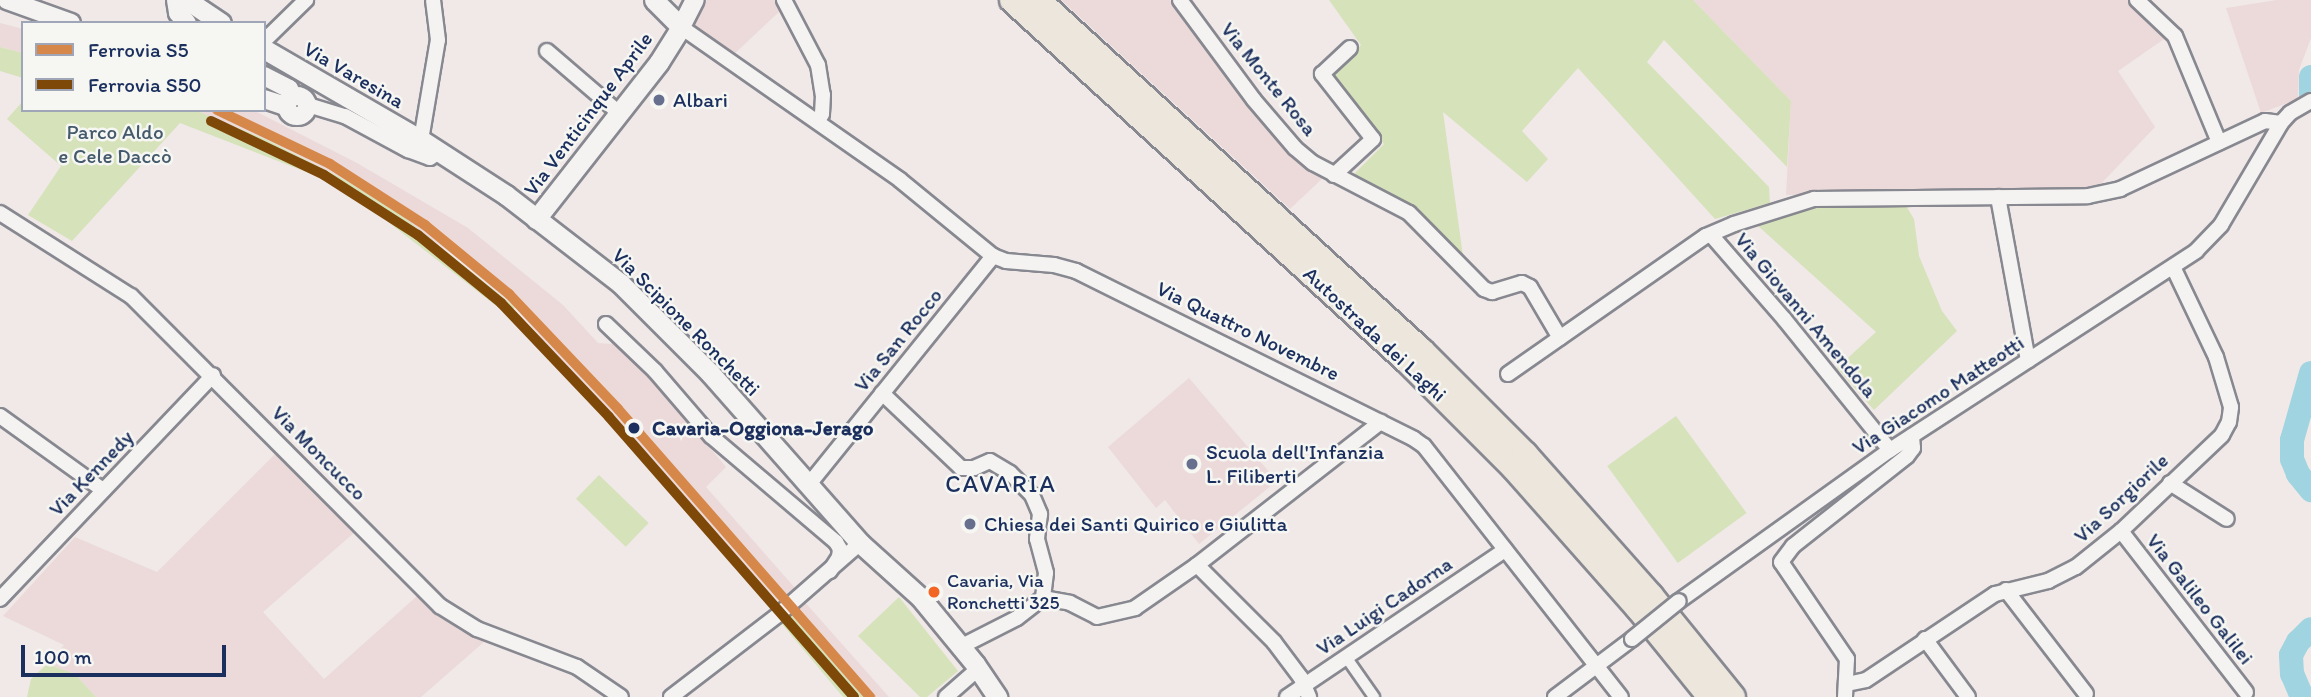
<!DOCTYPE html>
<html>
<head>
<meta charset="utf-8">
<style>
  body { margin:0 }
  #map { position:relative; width:2311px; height:697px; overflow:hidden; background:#f0e9e8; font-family:Itim,sans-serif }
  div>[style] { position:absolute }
  .built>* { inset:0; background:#ebdad9 }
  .green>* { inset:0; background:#d6e2ba; transform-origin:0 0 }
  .river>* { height:24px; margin:-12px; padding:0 12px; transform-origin:12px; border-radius:12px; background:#a0d4e0 }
  .roads { filter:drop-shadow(2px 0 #878890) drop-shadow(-2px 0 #878890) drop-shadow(0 2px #878890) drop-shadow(0 -2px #878890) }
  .pedestrian>* { height:10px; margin:-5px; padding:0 5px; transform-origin:5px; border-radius:5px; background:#f4f3f1 }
  .minor>* { height:14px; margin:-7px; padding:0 7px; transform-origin:7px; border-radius:7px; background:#f4f3f1 }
  .tertiary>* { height:18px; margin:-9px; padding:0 9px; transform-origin:9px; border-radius:9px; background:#f4f3f1 }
  .tertiary>.ring { margin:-9px; padding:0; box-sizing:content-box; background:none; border:18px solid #f4f3f1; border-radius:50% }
  .secondary>* { height:19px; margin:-9.5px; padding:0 9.5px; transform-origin:9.5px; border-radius:9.5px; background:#f4f3f1 }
  .motorway>* { height:24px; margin:-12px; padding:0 12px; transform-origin:12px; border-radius:12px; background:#ece6dd }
  .bridges { filter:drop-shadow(2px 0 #878890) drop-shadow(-2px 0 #878890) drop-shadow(0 2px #878890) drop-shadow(0 -2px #878890) }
  .minor-bridge>* { height:14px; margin:-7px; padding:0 7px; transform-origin:7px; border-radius:7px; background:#f4f3f1 }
  .rail-1>* { height:10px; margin:-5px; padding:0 5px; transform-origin:5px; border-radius:5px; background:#d6874a }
  .rail-2>* { height:10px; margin:-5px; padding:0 5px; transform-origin:5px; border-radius:5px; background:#7d4808 }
  .dots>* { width:19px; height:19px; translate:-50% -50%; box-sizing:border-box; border:4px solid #f6f6f2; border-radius:50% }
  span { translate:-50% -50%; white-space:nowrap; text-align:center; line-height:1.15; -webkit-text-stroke:5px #f6f6f2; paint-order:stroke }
  .bus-label { font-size:19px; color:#1b2f5e }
  .left { translate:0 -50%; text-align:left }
  .street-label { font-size:21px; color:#1b2f5e }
  .poi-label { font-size:21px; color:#1b2f5e }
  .park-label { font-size:21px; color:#445a6c }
  .stop-label { font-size:21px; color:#1b2f5e; font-weight:700 }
  .quarter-label { font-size:24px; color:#1b2f5e; letter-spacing:2px }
  .legend { position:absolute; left:21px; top:21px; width:245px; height:91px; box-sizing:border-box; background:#f6f6f2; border:2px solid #9ea6b7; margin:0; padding:9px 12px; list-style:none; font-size:21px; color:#1b2f5e }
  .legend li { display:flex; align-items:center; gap:14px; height:35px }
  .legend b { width:35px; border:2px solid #9ea6b7 }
  .scale { position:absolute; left:21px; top:645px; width:205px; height:32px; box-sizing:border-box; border:4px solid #1b2f5e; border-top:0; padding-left:9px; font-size:21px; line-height:24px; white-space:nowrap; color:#1b2f5e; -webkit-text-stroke:5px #f6f6f2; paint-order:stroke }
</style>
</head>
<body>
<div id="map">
  <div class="built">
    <div style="clip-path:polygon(707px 0,776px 0,781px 10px,732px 56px,692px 26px)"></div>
    <div style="clip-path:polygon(1061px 0,1170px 0,1254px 115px,1298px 160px,1325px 176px,1290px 209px)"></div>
    <div style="clip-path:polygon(1693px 0,2128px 0,2167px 37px,2118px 71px,2155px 127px,2098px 187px,2079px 193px,2075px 187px,1786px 195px,1791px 101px)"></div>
    <div style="clip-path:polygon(2277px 0,2311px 0,2311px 38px,2299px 70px,2298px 99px,2261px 113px,2226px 8px)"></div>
    <div style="clip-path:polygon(0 23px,23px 29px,23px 53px,0 47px)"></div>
    <div style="clip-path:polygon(195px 110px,253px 110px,357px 163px,468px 228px,563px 305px,598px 343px,611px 344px,618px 338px,726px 467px,706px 487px,795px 588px,778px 601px,602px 410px,515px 307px,451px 253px,347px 181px,267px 140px)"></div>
    <div style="clip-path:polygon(1189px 378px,1277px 481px,1199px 544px,1165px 500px,1156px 508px,1108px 447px)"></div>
    <div style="clip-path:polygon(275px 454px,355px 532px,263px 612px,324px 679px,417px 596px,459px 630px,485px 641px,421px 697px,96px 697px,75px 674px,47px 664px,64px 645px,3px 616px,75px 537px,157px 572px)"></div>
    <div style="clip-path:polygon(803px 600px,889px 697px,864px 697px,788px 611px)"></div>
  </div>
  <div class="green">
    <div style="clip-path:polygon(1329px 0,1693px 0,1791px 101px,1787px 167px,1664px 40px,1647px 62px,1769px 187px,1770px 203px,1715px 219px,1578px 68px,1522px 131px,1548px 159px,1527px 182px,1443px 112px,1463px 256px,1413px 206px,1353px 175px,1384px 144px,1334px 74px,1361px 45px)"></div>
    <div style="clip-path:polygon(0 47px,23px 53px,23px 78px,0 71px)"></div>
    <div style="clip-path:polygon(23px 101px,23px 110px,195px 110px,267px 140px,347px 181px,401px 215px,515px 307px,508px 315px,352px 194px,314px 175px,180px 123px,72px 241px,28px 215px,61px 166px,7px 119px)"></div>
    <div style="clip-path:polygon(1816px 204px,1905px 204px,1914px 219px,1919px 256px,1942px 311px,1957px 331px,1874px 410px,1837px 368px,1876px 332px,1757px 225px)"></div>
    <div style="left:1676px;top:416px;width:120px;height:85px;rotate:54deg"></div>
    <div style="left:599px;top:475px;width:69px;height:33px;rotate:44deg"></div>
    <div style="clip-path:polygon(899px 597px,958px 671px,927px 697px,920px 697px,858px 636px)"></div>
    <div style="clip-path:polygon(788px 611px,864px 697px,843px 697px,782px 624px)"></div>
    <div style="clip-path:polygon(47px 664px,75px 674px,96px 697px,27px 697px,31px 679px)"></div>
  </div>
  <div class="river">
    <div style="left:2311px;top:77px;width:21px;rotate:90deg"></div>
    <div style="left:2311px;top:373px;width:70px;rotate:105.8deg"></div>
    <div style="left:2292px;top:440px;width:19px;rotate:90deg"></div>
    <div style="left:2292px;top:459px;width:16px;rotate:68deg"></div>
    <div style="left:2298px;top:474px;width:21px;rotate:51deg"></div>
    <div style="left:2302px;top:697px;width:25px;rotate:-113deg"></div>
    <div style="left:2292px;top:674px;width:19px;rotate:-93deg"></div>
    <div style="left:2291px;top:655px;width:15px;rotate:-62deg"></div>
    <div style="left:2298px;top:642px;width:18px;rotate:-45deg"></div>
  </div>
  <div class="roads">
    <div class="pedestrian">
      <div style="left:1346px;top:657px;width:49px;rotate:55deg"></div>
    </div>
    <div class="minor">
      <div style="left:784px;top:0;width:73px;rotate:62.4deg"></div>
      <div style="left:818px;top:65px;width:30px;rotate:81deg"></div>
      <div style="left:823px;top:95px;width:19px;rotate:93deg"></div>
      <div style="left:822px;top:114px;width:9px;rotate:122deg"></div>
      <div style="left:1180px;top:0;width:124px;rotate:53.5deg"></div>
      <div style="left:1254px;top:100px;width:63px;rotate:49.5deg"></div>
      <div style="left:1295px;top:148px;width:23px;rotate:40deg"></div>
      <div style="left:1313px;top:163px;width:108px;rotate:27.5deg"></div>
      <div style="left:1409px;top:213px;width:107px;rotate:45.4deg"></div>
      <div style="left:1484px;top:289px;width:9px;rotate:21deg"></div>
      <div style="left:1492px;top:292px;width:31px;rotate:-17deg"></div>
      <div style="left:1522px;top:283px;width:9px;rotate:27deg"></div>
      <div style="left:1530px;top:287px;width:59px;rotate:59.5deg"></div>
      <div style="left:2137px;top:0;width:52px;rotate:43.5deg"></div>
      <div style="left:2175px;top:36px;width:115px;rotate:67.5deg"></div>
      <div style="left:681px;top:27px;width:267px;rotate:34.9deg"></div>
      <div style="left:900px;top:180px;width:120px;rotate:39.3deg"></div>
      <div style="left:993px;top:256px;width:14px;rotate:21deg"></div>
      <div style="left:1006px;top:261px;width:48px;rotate:4.8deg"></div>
      <div style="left:1054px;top:265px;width:23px;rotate:15deg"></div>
      <div style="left:1076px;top:271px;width:377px;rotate:26.4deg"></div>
      <div style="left:1414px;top:439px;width:12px;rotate:35deg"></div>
      <div style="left:1424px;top:446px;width:319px;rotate:51.9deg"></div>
      <div style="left:264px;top:41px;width:59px;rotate:-44.3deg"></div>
      <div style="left:547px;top:51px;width:95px;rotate:40.7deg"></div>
      <div style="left:308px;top:105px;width:39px;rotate:17deg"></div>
      <div style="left:345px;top:116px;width:72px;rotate:28.4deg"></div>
      <div style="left:408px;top:150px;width:23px;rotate:20deg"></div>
      <div style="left:430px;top:158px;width:11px;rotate:-34deg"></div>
      <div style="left:421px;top:140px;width:101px;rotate:-80.4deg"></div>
      <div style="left:438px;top:40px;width:40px;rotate:-97.1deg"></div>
      <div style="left:1334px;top:175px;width:53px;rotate:-42.7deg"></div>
      <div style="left:1373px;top:139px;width:83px;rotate:-128.1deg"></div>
      <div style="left:1322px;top:74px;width:38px;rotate:-43deg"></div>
      <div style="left:1998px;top:197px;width:166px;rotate:79.6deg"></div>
      <div style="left:0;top:213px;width:155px;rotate:32.4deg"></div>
      <div style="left:131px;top:296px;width:438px;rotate:45.1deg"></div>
      <div style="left:440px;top:606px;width:44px;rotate:31.9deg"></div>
      <div style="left:477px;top:629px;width:107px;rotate:20.8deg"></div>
      <div style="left:577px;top:667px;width:53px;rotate:34.3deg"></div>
      <div style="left:1712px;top:236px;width:111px;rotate:49deg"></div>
      <div style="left:1785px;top:320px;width:167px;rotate:51.1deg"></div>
      <div style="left:606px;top:324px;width:68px;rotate:43.8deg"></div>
      <div style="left:655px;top:371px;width:86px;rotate:49.3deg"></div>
      <div style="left:711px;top:436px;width:164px;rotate:40.3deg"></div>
      <div style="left:836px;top:542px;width:8px;rotate:60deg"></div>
      <div style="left:840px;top:549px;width:8px;rotate:97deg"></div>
      <div style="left:839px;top:557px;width:17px;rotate:123deg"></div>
      <div style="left:1508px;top:374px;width:241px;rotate:-34.9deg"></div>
      <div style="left:1706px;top:236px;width:30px;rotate:-23deg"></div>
      <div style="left:1734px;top:224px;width:84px;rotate:-17.4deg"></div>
      <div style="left:1814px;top:199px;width:274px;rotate:-0.6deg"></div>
      <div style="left:2088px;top:196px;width:33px;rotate:-12deg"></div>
      <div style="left:2120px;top:189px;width:160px;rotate:-25.1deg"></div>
      <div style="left:2265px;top:121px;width:16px;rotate:7deg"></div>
      <div style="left:882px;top:393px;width:109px;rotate:43.5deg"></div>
      <div style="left:961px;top:468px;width:13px"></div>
      <div style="left:974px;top:468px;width:17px;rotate:-24deg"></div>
      <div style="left:990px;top:461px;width:23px;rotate:31deg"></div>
      <div style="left:1010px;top:473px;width:31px;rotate:45deg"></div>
      <div style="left:1032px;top:495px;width:21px;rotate:67deg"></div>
      <div style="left:1040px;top:514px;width:25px;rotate:97deg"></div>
      <div style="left:1037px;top:539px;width:35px;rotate:75deg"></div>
      <div style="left:1046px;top:573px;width:25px;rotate:97deg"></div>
      <div style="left:0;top:416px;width:127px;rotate:35.7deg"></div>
      <div style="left:810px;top:483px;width:292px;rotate:-51.1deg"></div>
      <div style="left:2170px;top:483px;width:67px;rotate:32.3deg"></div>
      <div style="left:2121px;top:531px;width:204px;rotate:52.2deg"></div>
      <div style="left:1197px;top:565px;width:109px;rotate:45deg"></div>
      <div style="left:1274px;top:642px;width:45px;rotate:53.1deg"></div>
      <div style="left:1301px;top:678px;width:21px;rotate:67deg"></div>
      <div style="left:2006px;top:590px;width:131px;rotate:52.4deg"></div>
      <div style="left:0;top:599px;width:309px;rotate:-46.4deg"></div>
      <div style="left:1679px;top:601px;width:259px;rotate:-35.6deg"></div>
      <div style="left:1890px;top:450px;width:365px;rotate:-33deg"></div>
      <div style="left:2196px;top:251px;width:36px;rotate:-46deg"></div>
      <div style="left:2221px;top:225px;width:118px;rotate:-59.5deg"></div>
      <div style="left:2281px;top:123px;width:13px;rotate:-48deg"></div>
      <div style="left:2290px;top:113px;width:24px;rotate:-30deg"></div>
      <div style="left:1925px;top:639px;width:72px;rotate:53.4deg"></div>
      <div style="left:960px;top:647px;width:64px;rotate:-27deg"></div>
      <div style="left:1017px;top:618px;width:33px;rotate:-38deg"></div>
      <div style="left:1043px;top:598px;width:27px;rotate:10deg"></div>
      <div style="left:1070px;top:603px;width:30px;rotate:27deg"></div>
      <div style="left:1097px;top:617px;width:39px;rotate:-13deg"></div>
      <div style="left:1135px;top:608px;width:75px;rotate:-34.7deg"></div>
      <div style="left:1197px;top:565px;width:233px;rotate:-37.9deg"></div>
      <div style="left:1847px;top:684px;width:19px;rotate:-12deg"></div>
      <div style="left:1866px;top:680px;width:155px;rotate:-33.7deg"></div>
      <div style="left:1995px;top:594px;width:55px;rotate:-13.8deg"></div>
      <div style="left:2048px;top:581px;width:31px;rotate:-27deg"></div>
      <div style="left:2076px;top:567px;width:58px;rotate:-38.7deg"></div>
      <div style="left:2121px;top:531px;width:139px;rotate:-43.5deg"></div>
      <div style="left:2222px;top:435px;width:15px;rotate:-62deg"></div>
      <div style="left:2229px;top:422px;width:15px;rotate:-82deg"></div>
      <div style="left:2231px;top:407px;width:52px;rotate:-106.7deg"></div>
      <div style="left:2216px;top:357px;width:100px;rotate:-115.5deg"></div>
      <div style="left:671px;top:697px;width:136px;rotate:-37.5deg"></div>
      <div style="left:779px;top:614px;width:108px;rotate:-41.2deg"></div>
      <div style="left:946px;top:697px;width:43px;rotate:-41.2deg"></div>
      <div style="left:1287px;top:697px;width:263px;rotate:-34deg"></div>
      <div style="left:1555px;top:697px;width:96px;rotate:-37deg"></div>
      <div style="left:1845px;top:697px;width:38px;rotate:-87deg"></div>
      <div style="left:1847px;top:659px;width:117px;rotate:-124.2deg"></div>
      <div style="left:1781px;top:562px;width:20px;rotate:-53deg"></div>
      <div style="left:1793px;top:546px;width:145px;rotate:-38.3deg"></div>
      <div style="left:1907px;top:456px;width:10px;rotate:-53deg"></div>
      <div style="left:1913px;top:448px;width:12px;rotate:-95deg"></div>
    </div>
    <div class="tertiary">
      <div style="left:7px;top:0;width:68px;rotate:19.8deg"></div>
      <div style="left:176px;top:0;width:13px;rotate:81deg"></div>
      <div style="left:178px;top:13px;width:13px;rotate:48deg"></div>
      <div style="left:681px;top:27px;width:30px;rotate:-63deg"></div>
      <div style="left:264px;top:76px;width:28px;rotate:27deg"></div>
      <div style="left:289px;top:89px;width:9px;rotate:69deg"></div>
      <div class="ring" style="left:287px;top:96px;width:2px;height:2px"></div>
      <div style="left:264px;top:99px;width:23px;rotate:18deg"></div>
    </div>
    <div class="secondary">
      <div style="left:187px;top:0;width:41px;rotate:34.1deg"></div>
      <div style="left:264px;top:49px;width:181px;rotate:30.1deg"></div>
      <div style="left:421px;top:140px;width:101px;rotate:32.9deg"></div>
      <div style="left:506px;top:195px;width:144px;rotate:37.7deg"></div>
      <div style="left:620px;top:283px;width:127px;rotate:45deg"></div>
      <div style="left:710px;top:373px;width:227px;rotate:48.6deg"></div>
      <div style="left:860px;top:543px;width:81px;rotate:42deg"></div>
      <div style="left:920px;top:597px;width:87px;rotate:50.6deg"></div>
      <div style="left:975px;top:664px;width:40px;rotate:56deg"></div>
      <div style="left:536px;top:219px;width:199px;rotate:-51.9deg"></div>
      <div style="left:659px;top:62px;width:41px;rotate:-57.8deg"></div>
      <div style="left:681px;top:27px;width:38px;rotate:-135deg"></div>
    </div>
    <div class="motorway">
      <div style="left:1012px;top:0;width:537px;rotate:42.43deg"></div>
      <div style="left:1408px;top:362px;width:150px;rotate:45deg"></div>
      <div style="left:1514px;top:468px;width:187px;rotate:48.5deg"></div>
      <div style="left:1638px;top:608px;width:114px;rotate:51deg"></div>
      <div style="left:1038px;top:0;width:520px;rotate:42.43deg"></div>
      <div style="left:1422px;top:351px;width:146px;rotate:45deg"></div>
      <div style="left:1525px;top:454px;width:190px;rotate:48.4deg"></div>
      <div style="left:1651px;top:596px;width:130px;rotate:50.9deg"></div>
    </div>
  </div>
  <div class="bridges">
    <div class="minor-bridge">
      <div style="left:1632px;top:639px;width:60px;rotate:-39deg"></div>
    </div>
  </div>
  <div class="rail-1">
    <div style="left:217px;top:110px;width:125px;rotate:25.5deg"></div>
    <div style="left:330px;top:164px;width:113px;rotate:32.7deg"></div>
    <div style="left:425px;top:225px;width:109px;rotate:39.4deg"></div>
    <div style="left:509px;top:294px;width:158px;rotate:46.5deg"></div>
    <div style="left:618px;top:409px;width:383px;rotate:48.8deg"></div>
  </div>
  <div class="rail-2">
    <div style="left:211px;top:121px;width:125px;rotate:25.5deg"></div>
    <div style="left:324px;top:175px;width:112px;rotate:32.6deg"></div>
    <div style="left:418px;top:235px;width:107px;rotate:39.3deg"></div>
    <div style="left:501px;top:303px;width:157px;rotate:46.5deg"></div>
    <div style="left:609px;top:417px;width:372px;rotate:48.8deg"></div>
  </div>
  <div class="dots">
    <div style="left:659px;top:100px;background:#66708e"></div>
    <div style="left:634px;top:428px;background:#1b2f5e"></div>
    <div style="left:1192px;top:464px;background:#66708e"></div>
    <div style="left:970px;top:524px;background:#66708e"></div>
    <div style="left:934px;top:592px;background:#f26522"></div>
  </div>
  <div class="bus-label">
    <span class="left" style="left:947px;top:592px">Cavaria, Via<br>Ronchetti 325</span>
  </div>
  <div class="street-label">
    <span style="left:354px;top:75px;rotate:30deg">Via Varesina</span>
    <span style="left:1269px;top:79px;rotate:51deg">Via Monte Rosa</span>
    <span style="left:588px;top:114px;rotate:-53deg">Via Venticinque Aprile</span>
    <span style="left:1806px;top:315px;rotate:50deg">Via Giovanni Amendola</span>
    <span style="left:686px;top:322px;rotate:45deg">Via Scipione Ronchetti</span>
    <span style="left:1248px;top:331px;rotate:26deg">Via Quattro Novembre</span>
    <span style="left:1375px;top:334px;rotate:43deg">Autostrada dei Laghi</span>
    <span style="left:898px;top:340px;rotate:-51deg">Via San Rocco</span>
    <span style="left:1938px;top:395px;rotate:-33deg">Via Giacomo Matteotti</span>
    <span style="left:319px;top:453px;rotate:45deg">Via Moncucco</span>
    <span style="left:91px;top:473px;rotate:-46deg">Via Kennedy</span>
    <span style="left:2121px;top:498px;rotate:-43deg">Via Sorgiorile</span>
    <span style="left:2200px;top:599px;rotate:52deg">Via Galileo Galilei</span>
    <span style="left:1384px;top:606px;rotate:-34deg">Via Luigi Cadorna</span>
  </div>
  <div class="poi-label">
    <span class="left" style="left:673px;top:100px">Albari</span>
    <span class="left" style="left:1206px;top:464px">Scuola dell'Infanzia<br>L. Filiberti</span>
    <span class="left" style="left:984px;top:524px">Chiesa dei Santi Quirico e Giulitta</span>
  </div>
  <div class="park-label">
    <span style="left:115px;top:144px">Parco Aldo<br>e Cele Daccò</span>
  </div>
  <div class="stop-label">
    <span class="left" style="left:652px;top:428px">Cavaria-Oggiona-Jerago</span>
  </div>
  <div class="quarter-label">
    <span style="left:1001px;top:484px">CAVARIA</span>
  </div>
  <ul class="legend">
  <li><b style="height:9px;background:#d6874a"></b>Ferrovia S5</li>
  <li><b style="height:9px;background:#7d4808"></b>Ferrovia S50</li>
  </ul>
  <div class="scale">100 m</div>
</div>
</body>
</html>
